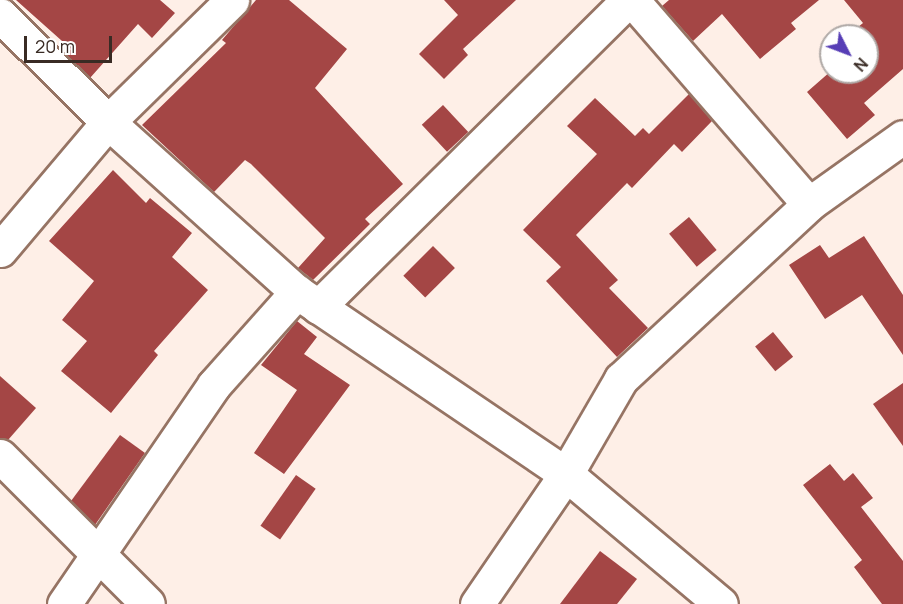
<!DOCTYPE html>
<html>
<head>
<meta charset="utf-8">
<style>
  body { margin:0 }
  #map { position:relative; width:903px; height:604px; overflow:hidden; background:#feefe7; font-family:Manrope,sans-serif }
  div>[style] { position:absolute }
  .building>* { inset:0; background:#a44645; transform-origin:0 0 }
  .roads { filter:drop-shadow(2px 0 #967464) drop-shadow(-2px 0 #967464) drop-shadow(0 2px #967464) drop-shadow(0 -2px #967464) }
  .minor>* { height:33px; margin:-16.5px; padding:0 16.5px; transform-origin:16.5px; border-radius:16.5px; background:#fff }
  span { translate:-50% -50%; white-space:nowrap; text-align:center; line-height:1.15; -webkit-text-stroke:6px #fff; paint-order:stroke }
  .north { position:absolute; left:819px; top:24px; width:60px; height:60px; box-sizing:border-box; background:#fff; border:2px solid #b0aaa7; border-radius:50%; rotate:132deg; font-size:16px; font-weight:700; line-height:24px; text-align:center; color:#392b24 }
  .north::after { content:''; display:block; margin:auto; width:21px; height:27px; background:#573eb6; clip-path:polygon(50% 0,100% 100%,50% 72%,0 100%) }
  .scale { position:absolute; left:24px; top:36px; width:88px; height:27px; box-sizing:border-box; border:3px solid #392b24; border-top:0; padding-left:8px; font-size:18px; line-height:21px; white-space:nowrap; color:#392b24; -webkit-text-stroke:4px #fff; paint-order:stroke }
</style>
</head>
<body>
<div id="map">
  <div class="building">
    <div style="clip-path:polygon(16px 0,160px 0,175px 13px,152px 38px,138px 24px,90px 78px,66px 54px,71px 49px)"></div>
    <div style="clip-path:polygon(256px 0,289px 0,347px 49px,315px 88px,403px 184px,365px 219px,370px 224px,313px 280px,298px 268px,325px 238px,251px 164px,245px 160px,214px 192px,142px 125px,226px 43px,222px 40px)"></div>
    <div style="clip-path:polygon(444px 0,516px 0,463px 49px,468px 55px,444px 79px,419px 54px,458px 15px)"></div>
    <div style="clip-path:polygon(669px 0,819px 0,791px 23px,796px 29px,760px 59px,722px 14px,693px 41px,662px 6px)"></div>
    <div style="clip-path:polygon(844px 0,903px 0,903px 69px,864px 103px,875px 115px,847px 139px,807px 92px,831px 71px,867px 72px,867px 40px,871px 36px,847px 36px,863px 23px)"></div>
    <div style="clip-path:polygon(689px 94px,712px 121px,682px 152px,674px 144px,632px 188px,627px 183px,576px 235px,618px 280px,609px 288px,648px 328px,617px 357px,546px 281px,561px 267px,523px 230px,597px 154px,567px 126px,595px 98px,635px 136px,643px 128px,649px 134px)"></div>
    <div style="left:443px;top:105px;width:37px;height:29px;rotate:47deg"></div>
    <div style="clip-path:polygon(113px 170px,146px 203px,150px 198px,192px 233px,172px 257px,208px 290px,154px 351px,158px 355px,111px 413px,61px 371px,87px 341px,62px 320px,94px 281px,49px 241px)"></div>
    <div style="left:689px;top:217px;width:43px;height:26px;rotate:50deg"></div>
    <div style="clip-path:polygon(864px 236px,903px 295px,903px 355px,862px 295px,825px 319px,789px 265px,820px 245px,829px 258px)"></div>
    <div style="left:433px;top:246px;width:31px;height:42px;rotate:45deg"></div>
    <div style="clip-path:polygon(297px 321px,317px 337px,304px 354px,350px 385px,284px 474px,254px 453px,297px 390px,261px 365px)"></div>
    <div style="left:773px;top:332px;width:32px;height:23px;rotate:51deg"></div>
    <div style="clip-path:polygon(0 376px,36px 408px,8px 440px,0 438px)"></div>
    <div style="clip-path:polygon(903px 383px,903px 446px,873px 404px)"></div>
    <div style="clip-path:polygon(120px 435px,145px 453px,95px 525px,71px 501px)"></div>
    <div style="clip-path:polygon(830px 464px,844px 481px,853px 473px,873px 498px,861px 507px,903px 561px,903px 604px,882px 604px,854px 567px,862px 560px,803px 485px)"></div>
    <div style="left:296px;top:475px;width:24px;height:62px;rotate:35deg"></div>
    <div style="clip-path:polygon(600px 551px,637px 579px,617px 604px,560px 604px)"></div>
  </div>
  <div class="roads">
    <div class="minor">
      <div style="left:632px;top:0;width:270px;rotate:49.1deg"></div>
      <div style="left:0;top:15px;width:152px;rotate:44.7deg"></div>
      <div style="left:108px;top:122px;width:254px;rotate:42deg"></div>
      <div style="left:297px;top:292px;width:325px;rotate:34.1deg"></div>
      <div style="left:566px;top:474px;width:202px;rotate:40deg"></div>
      <div style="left:0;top:250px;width:167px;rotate:-49.8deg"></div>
      <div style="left:108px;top:122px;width:174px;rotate:-44.5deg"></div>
      <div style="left:318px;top:307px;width:436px;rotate:-44.7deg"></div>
      <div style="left:0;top:456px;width:209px;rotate:45deg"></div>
      <div style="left:64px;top:604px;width:265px;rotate:-55.6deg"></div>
      <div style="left:214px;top:385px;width:125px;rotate:-48.3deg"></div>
      <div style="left:477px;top:604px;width:158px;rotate:-55.6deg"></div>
      <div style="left:566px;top:474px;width:110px;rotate:-59.9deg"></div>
      <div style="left:621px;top:379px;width:257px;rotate:-42.9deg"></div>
      <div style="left:809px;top:204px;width:115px;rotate:-35.5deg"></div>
    </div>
  </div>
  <div class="north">N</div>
  <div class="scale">20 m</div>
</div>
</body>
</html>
